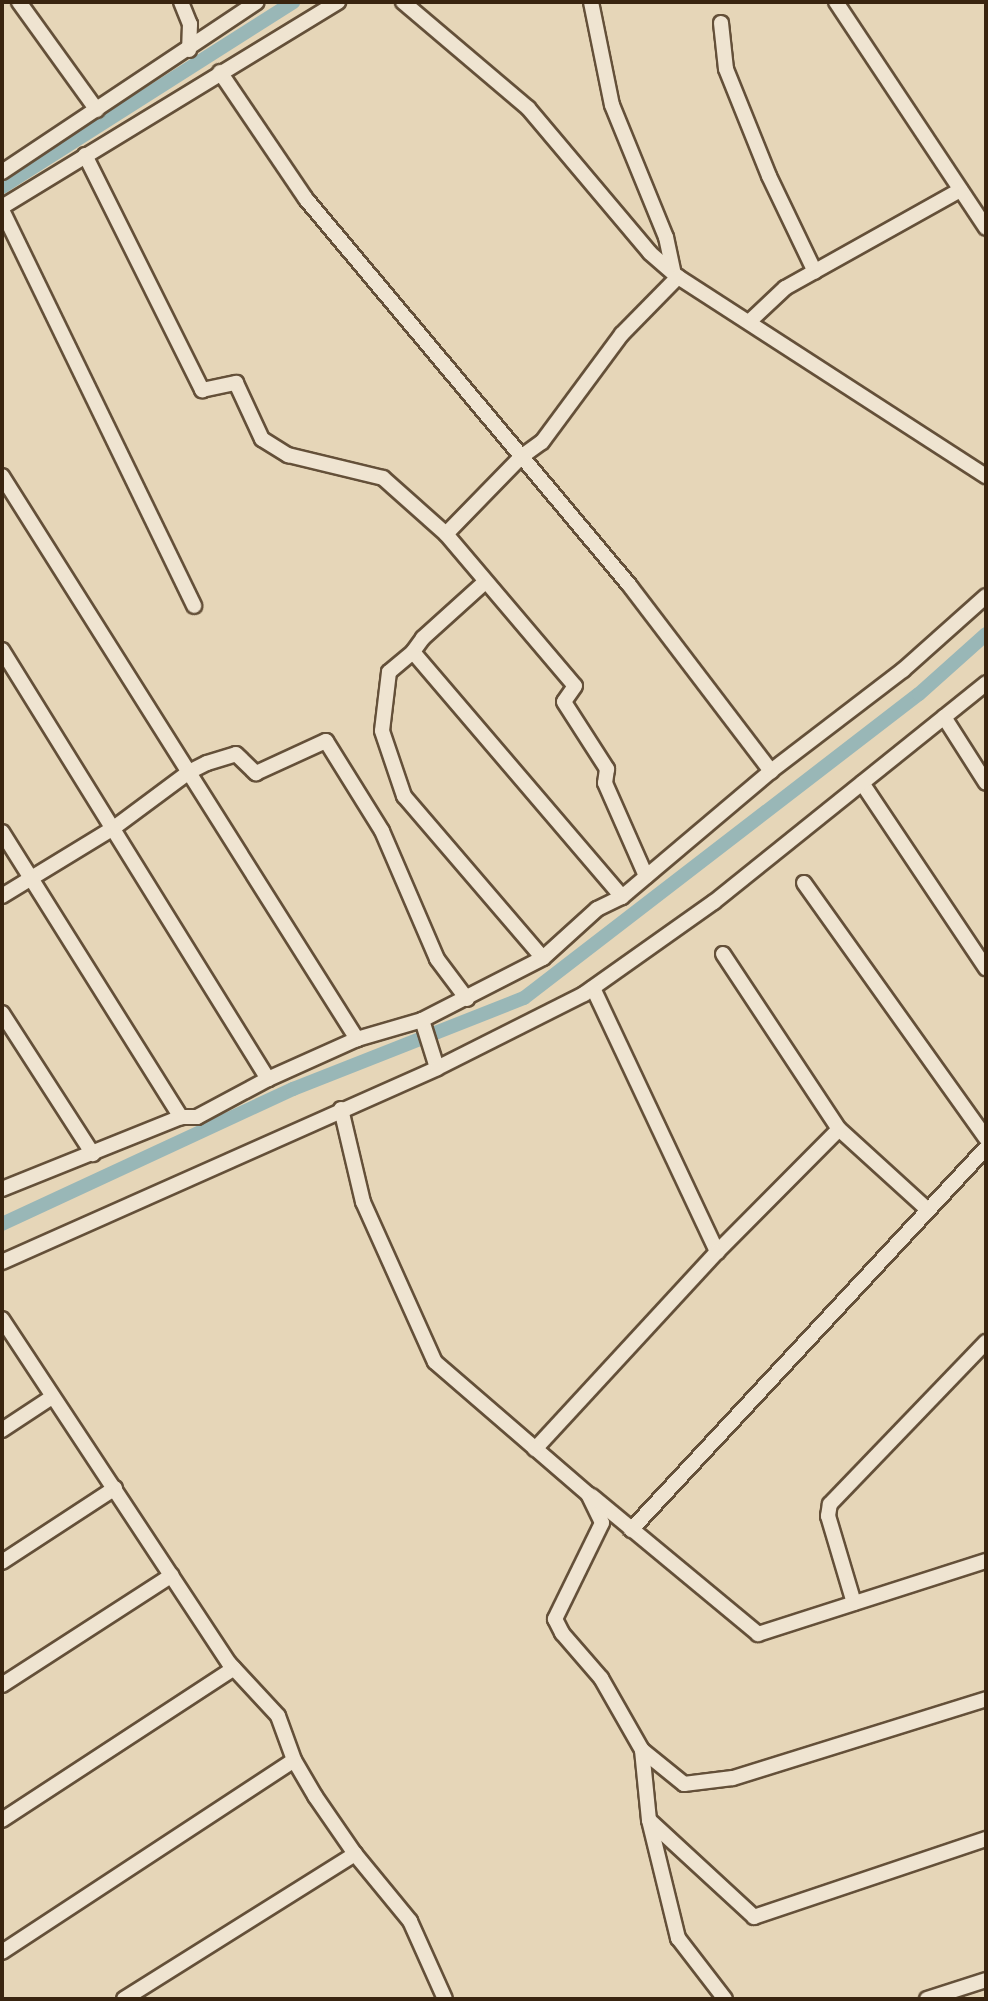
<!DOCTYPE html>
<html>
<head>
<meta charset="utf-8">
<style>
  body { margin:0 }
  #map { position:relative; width:988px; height:2001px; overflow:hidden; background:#e6d6b8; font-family:"Sorts Mill Goudy",serif }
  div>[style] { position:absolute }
  .canal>* { height:14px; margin:-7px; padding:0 7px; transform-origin:7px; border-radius:7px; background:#99b7b7 }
  .roads { filter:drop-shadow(2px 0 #645039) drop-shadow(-2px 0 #645039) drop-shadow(0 2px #645039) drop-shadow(0 -2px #645039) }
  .minor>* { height:14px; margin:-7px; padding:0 7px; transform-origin:7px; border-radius:7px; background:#efe4d1 }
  span { translate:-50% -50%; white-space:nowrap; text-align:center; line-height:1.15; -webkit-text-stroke:7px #efe4d1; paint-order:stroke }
  .frame { position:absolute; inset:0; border:4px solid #39240f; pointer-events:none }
</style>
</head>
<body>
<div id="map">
  <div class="canal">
    <div style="left:2px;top:187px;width:345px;rotate:-32.4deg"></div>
    <div style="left:2px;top:1224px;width:321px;rotate:-24.9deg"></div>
    <div style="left:293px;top:1089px;width:248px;rotate:-21.5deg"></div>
    <div style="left:524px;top:998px;width:498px;rotate:-37.6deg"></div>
    <div style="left:919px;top:694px;width:90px;rotate:-41.8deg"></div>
  </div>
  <div class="roads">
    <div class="minor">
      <div style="left:19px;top:2px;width:133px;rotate:54.2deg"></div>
      <div style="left:181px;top:2px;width:24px;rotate:68deg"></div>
      <div style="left:190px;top:24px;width:26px;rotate:92deg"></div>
      <div style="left:403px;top:2px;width:164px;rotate:40.3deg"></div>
      <div style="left:528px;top:108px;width:189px;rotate:49.9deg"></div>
      <div style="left:650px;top:253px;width:37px;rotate:41deg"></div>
      <div style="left:678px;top:277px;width:367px;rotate:32.9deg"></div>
      <div style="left:591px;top:2px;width:105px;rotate:78.5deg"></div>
      <div style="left:612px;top:105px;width:143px;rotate:67.8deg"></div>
      <div style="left:666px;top:237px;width:35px;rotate:78deg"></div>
      <div style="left:836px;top:2px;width:271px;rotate:56.4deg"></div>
      <div style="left:721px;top:23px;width:46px;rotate:83.8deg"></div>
      <div style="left:726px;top:69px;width:115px;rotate:68.1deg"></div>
      <div style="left:769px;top:176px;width:106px;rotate:64.4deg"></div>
      <div style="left:220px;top:72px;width:153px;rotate:55.9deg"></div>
      <div style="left:306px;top:199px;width:505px;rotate:50.06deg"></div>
      <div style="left:630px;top:586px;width:233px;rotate:52.7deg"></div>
      <div style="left:85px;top:155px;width:263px;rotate:63.5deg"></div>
      <div style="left:202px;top:390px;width:35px;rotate:-12deg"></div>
      <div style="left:236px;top:383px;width:62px;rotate:65.1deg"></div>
      <div style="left:262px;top:439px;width:31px;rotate:32deg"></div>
      <div style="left:288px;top:455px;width:98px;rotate:13.6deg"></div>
      <div style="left:383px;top:478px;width:84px;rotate:41.6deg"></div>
      <div style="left:446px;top:534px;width:199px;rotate:49.7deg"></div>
      <div style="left:575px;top:686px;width:19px;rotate:125deg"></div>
      <div style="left:564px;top:702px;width:80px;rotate:57.3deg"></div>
      <div style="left:607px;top:769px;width:14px;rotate:98deg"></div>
      <div style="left:605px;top:783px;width:102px;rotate:66.2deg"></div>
      <div style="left:2px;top:172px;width:306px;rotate:-33.7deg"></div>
      <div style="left:2px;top:207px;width:394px;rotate:-31.4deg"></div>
      <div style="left:2px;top:210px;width:440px;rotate:64.1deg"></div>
      <div style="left:750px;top:321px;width:48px;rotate:-43.3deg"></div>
      <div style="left:785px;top:288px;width:201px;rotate:-29.2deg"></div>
      <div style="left:2px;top:476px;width:666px;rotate:57.77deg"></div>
      <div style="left:446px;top:534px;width:107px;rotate:-45.8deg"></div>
      <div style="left:521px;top:457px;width:26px;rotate:-36deg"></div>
      <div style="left:542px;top:442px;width:134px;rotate:-53.5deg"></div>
      <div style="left:622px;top:334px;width:80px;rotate:-45.5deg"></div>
      <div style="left:485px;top:582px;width:84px;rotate:137.9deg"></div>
      <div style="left:423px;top:638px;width:17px;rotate:126deg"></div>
      <div style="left:413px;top:652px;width:322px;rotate:49.5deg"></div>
      <div style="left:2px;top:650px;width:505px;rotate:58.2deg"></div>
      <div style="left:413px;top:652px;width:31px;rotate:140deg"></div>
      <div style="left:389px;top:672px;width:59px;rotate:96.8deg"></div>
      <div style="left:382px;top:731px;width:69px;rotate:71.3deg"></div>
      <div style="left:404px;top:796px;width:213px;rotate:49.4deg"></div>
      <div style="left:944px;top:717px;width:78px;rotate:57.5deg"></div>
      <div style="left:862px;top:783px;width:223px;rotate:56.2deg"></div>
      <div style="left:2px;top:832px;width:337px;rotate:57.9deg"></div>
      <div style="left:804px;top:883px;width:313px;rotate:54.5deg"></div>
      <div style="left:2px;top:896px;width:132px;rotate:-31.4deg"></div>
      <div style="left:115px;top:827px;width:92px;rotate:-36.6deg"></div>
      <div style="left:189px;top:772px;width:20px;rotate:-27deg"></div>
      <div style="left:207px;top:763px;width:30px;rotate:-17deg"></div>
      <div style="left:236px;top:754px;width:28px;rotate:44deg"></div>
      <div style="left:256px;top:773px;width:77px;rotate:-24.6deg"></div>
      <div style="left:326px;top:741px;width:106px;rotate:58.1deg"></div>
      <div style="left:382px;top:831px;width:139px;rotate:66.7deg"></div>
      <div style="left:437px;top:959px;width:50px;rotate:53.1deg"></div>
      <div style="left:723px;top:954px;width:210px;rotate:56.5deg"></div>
      <div style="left:593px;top:988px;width:292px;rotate:64.8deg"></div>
      <div style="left:717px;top:1252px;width:173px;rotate:-45.2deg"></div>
      <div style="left:839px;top:1129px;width:119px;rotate:42.3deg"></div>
      <div style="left:2px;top:1013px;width:168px;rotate:57.2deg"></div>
      <div style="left:422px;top:1020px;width:50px;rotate:72.6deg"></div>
      <div style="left:341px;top:1109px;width:96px;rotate:76.7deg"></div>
      <div style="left:363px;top:1202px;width:175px;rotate:65.8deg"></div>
      <div style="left:435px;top:1362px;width:202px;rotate:40.8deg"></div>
      <div style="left:588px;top:1494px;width:32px;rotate:64deg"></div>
      <div style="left:602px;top:1523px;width:107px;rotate:116.1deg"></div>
      <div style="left:555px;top:1619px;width:16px;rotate:63deg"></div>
      <div style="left:562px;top:1633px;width:60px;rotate:49.1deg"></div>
      <div style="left:601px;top:1678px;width:83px;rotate:60.3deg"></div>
      <div style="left:642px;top:1750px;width:70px;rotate:84.3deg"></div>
      <div style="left:649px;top:1820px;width:122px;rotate:76.2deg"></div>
      <div style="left:678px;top:1938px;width:77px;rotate:52.4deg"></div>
      <div style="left:2px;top:1189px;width:193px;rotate:-21.9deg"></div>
      <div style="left:181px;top:1117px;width:16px"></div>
      <div style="left:197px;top:1117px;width:81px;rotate:-28.2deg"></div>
      <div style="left:268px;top:1079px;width:98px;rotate:-24.2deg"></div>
      <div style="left:357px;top:1039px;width:68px;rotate:-16.3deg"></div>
      <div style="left:422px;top:1020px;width:136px;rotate:-27.1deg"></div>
      <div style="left:543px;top:958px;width:73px;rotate:-42.2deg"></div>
      <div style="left:597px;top:909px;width:28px;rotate:-26deg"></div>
      <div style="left:622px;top:897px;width:195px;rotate:-40.2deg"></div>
      <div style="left:771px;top:771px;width:166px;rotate:-37.4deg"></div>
      <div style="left:903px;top:670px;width:111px;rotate:-41.7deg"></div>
      <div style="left:2px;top:1262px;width:476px;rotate:-24deg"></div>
      <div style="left:437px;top:1068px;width:165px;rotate:-26.7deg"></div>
      <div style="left:584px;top:994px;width:159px;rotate:-35.3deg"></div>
      <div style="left:714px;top:902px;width:349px;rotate:-38.8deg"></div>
      <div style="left:2px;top:1319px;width:412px;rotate:56.6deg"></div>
      <div style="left:229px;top:1663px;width:72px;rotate:47.2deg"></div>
      <div style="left:278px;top:1716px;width:47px;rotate:70deg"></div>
      <div style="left:294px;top:1760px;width:42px;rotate:59.7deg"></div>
      <div style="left:315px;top:1796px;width:70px;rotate:55.4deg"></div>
      <div style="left:355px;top:1854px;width:87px;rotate:50.6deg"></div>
      <div style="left:410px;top:1921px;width:85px;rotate:65.8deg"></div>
      <div style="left:2px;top:1430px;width:60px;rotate:-33.4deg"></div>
      <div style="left:535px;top:1449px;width:268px;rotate:-47.3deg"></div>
      <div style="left:592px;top:1496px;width:216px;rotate:39.7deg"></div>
      <div style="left:758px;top:1634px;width:239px;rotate:-17.8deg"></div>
      <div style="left:631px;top:1530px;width:521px;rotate:-47.1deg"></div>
      <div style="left:2px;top:1562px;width:135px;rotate:-33.2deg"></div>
      <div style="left:854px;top:1603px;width:91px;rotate:-106.6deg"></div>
      <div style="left:828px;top:1516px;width:12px;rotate:-81deg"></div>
      <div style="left:830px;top:1504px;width:225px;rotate:-46.1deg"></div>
      <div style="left:2px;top:1685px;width:202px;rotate:-32.9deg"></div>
      <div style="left:642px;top:1750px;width:54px;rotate:39deg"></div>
      <div style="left:684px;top:1784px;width:49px;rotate:-7deg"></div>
      <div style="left:733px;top:1778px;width:265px;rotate:-17.3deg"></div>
      <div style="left:2px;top:1820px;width:277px;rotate:-33.2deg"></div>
      <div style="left:649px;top:1820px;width:143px;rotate:42.7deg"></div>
      <div style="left:754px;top:1917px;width:245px;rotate:-18.6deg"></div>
      <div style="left:2px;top:1952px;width:349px;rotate:-33.3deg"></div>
      <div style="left:124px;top:1999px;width:273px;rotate:-32.1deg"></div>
      <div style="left:927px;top:1999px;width:62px;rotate:-17.9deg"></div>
    </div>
  </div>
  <div class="frame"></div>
</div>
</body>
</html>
